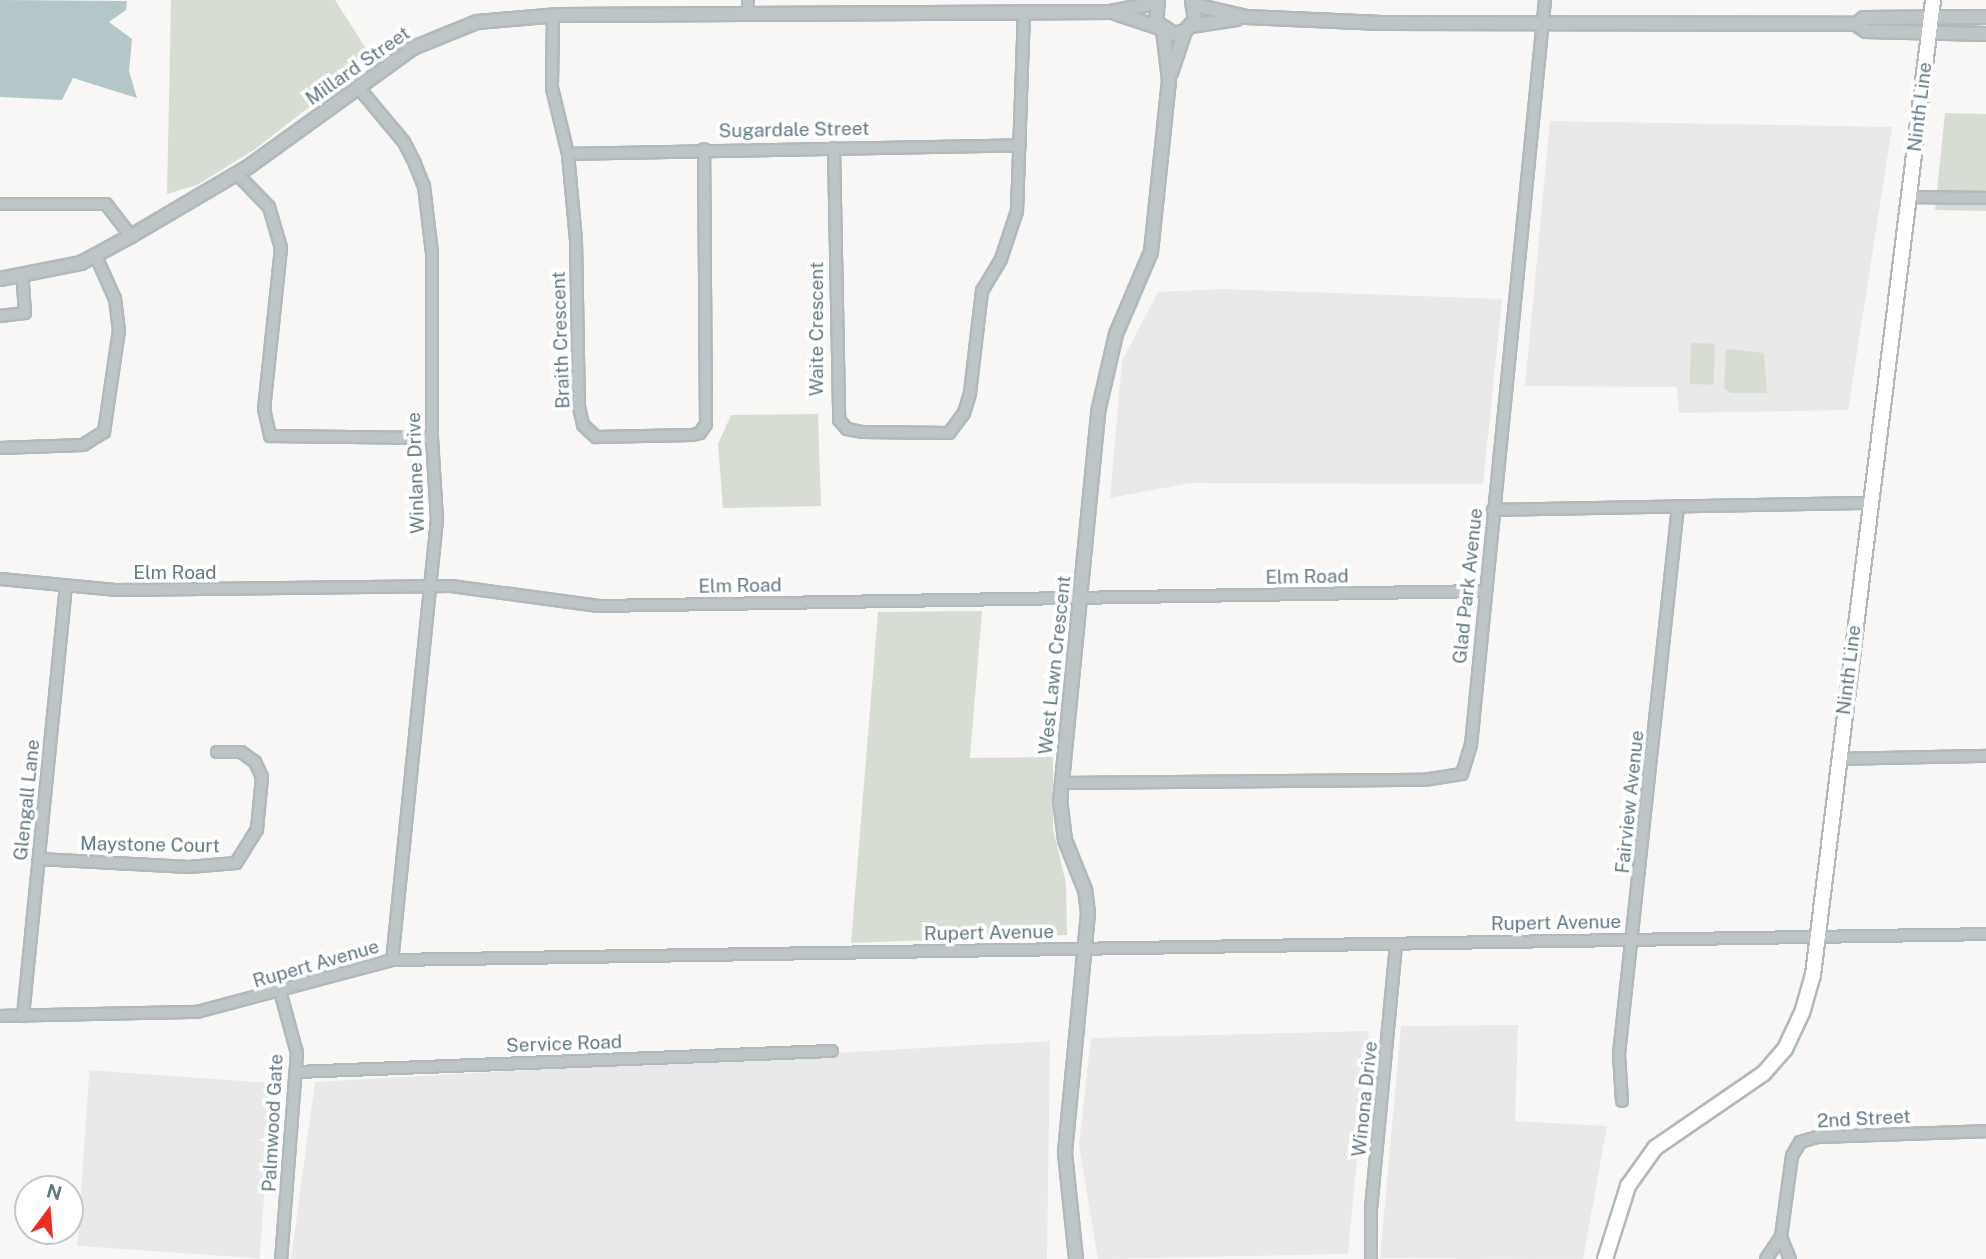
<!DOCTYPE html>
<html>
<head>
<meta charset="utf-8">
<style>
  body { margin:0 }
  #map { position:relative; width:1986px; height:1259px; overflow:hidden; background:#f8f7f5; font-family:"Public Sans",sans-serif }
  div>[style] { position:absolute }
  .built>* { inset:0; background:#e8e9e8; transform-origin:0 0 }
  .green>* { inset:0; background:#d8ddd4; transform-origin:0 0 }
  .water>* { inset:0; background:#b4c6c7 }
  .roads { filter:drop-shadow(2px 0 #b0b9bc) drop-shadow(-2px 0 #b0b9bc) drop-shadow(0 2px #b0b9bc) drop-shadow(0 -2px #b0b9bc) }
  .minor>* { height:10px; margin:-5px; padding:0 5px; transform-origin:5px; border-radius:5px; background:#bec5c7 }
  .tertiary>* { height:12px; margin:-6px; padding:0 6px; transform-origin:6px; border-radius:6px; background:#bec5c7 }
  .secondary>* { height:14px; margin:-7px; padding:0 7px; transform-origin:7px; border-radius:7px; background:#fff }
  span { translate:-50% -50%; white-space:nowrap; text-align:center; line-height:1.15; -webkit-text-stroke:7px #fff; paint-order:stroke }
  .street-label { font-size:19px; color:#627981 }
  .north { position:absolute; left:14px; top:1175px; width:70px; height:70px; box-sizing:border-box; background:#fff; border:2px solid #c0c9cd; border-radius:50%; rotate:16deg; font-size:19px; font-weight:700; line-height:28px; text-align:center; color:#627981 }
  .north::after { content:''; display:block; margin:auto; width:24px; height:32px; background:#e92f24; clip-path:polygon(50% 0,100% 100%,50% 72%,0 100%) }
</style>
</head>
<body>
<div id="map">
  <div class="built">
    <div style="clip-path:polygon(1550px 121px,1892px 127px,1848px 410px,1679px 413px,1677px 387px,1525px 386px)"></div>
    <div style="clip-path:polygon(1223px 289px,1502px 299px,1483px 484px,1190px 483px,1110px 498px,1122px 361px,1158px 292px)"></div>
    <div style="clip-path:polygon(1518px 1025px,1515px 1121px,1607px 1126px,1583px 1259px,1380px 1258px,1401px 1026px)"></div>
    <div style="clip-path:polygon(1369px 1031px,1348px 1254px,1098px 1259px,1079px 1145px,1091px 1038px)"></div>
    <div style="clip-path:polygon(1050px 1041px,1047px 1259px,291px 1259px,315px 1082px)"></div>
    <div style="left:272px;top:1083px;width:176px;height:183px;rotate:94deg"></div>
  </div>
  <div class="green">
    <div style="clip-path:polygon(171px 0,335px 0,372px 58px,254px 150px,197px 185px,167px 194px)"></div>
    <div style="clip-path:polygon(1945px 113px,1986px 114px,1986px 211px,1935px 210px)"></div>
    <div style="left:1691px;top:343px;width:24px;height:41px;rotate:2deg"></div>
    <div style="clip-path:polygon(1726px 349px,1764px 353px,1767px 393px,1731px 393px,1724px 388px)"></div>
    <div style="clip-path:polygon(818px 414px,821px 506px,723px 508px,718px 444px,731px 415px)"></div>
    <div style="clip-path:polygon(982px 611px,970px 758px,1053px 757px,1053px 829px,1066px 883px,1067px 935px,851px 943px,878px 612px)"></div>
  </div>
  <div class="water">
    <div style="clip-path:polygon(0 0,127px 1px,126px 10px,109px 22px,132px 39px,129px 71px,137px 98px,73px 78px,62px 100px,0 97px)"></div>
  </div>
  <div class="roads">
    <div class="minor">
      <div style="left:748px;top:0;width:14px;rotate:90deg"></div>
      <div style="left:553px;top:15px;width:73px;rotate:90.8deg"></div>
      <div style="left:552px;top:88px;width:68px;rotate:76.4deg"></div>
      <div style="left:568px;top:154px;width:86px;rotate:84.7deg"></div>
      <div style="left:576px;top:240px;width:167px;rotate:89deg"></div>
      <div style="left:579px;top:407px;width:18px;rotate:77deg"></div>
      <div style="left:583px;top:425px;width:18px;rotate:43deg"></div>
      <div style="left:596px;top:437px;width:96px;rotate:-1.2deg"></div>
      <div style="left:692px;top:435px;width:8px;rotate:-14deg"></div>
      <div style="left:700px;top:433px;width:11px;rotate:-56deg"></div>
      <div style="left:706px;top:424px;width:275px;rotate:-90.4deg"></div>
      <div style="left:358px;top:87px;width:72px;rotate:50.1deg"></div>
      <div style="left:404px;top:142px;width:25px;rotate:63deg"></div>
      <div style="left:415px;top:164px;width:24px;rotate:68deg"></div>
      <div style="left:424px;top:186px;width:67px;rotate:83.2deg"></div>
      <div style="left:432px;top:253px;width:185px;rotate:90deg"></div>
      <div style="left:432px;top:438px;width:81px;rotate:86.5deg"></div>
      <div style="left:437px;top:519px;width:443px;rotate:95.8deg"></div>
      <div style="left:834px;top:148px;width:272px;rotate:88.9deg"></div>
      <div style="left:839px;top:420px;width:12px;rotate:48deg"></div>
      <div style="left:847px;top:429px;width:16px;rotate:11deg"></div>
      <div style="left:863px;top:432px;width:86px;rotate:0.7deg"></div>
      <div style="left:949px;top:433px;width:25px;rotate:-53deg"></div>
      <div style="left:964px;top:413px;width:21px;rotate:-73deg"></div>
      <div style="left:970px;top:393px;width:103px;rotate:-83.3deg"></div>
      <div style="left:982px;top:291px;width:37px;rotate:-59deg"></div>
      <div style="left:1001px;top:259px;width:51px;rotate:-71.6deg"></div>
      <div style="left:1017px;top:211px;width:200px;rotate:-88deg"></div>
      <div style="left:568px;top:154px;width:452px;rotate:-1.1deg"></div>
      <div style="left:237px;top:174px;width:46px;rotate:45.9deg"></div>
      <div style="left:269px;top:207px;width:43px;rotate:73.7deg"></div>
      <div style="left:281px;top:248px;width:162px;rotate:96deg"></div>
      <div style="left:264px;top:409px;width:28px;rotate:77deg"></div>
      <div style="left:270px;top:436px;width:162px;rotate:0.7deg"></div>
      <div style="left:1909px;top:197px;width:77px;rotate:0.7deg"></div>
      <div style="left:0;top:204px;width:106px"></div>
      <div style="left:106px;top:204px;width:41px;rotate:52deg"></div>
      <div style="left:0;top:316px;width:25px;rotate:-7deg"></div>
      <div style="left:25px;top:313px;width:39px;rotate:-94deg"></div>
      <div style="left:0;top:448px;width:83px;rotate:-2.1deg"></div>
      <div style="left:83px;top:445px;width:25px;rotate:-32deg"></div>
      <div style="left:104px;top:432px;width:102px;rotate:-81.6deg"></div>
      <div style="left:119px;top:331px;width:32px;rotate:-97deg"></div>
      <div style="left:115px;top:299px;width:49px;rotate:-114deg"></div>
      <div style="left:1493px;top:510px;width:377px;rotate:-1.1deg"></div>
      <div style="left:0;top:579px;width:118px;rotate:5.4deg"></div>
      <div style="left:117px;top:590px;width:334px;rotate:-0.7deg"></div>
      <div style="left:451px;top:586px;width:149px;rotate:7.7deg"></div>
      <div style="left:599px;top:606px;width:885px;rotate:-0.97deg"></div>
      <div style="left:1838px;top:759px;width:148px;rotate:-1.2deg"></div>
      <div style="left:1062px;top:783px;width:362px;rotate:-0.5deg"></div>
      <div style="left:1424px;top:780px;width:38px;rotate:-9deg"></div>
      <div style="left:1462px;top:774px;width:30px;rotate:-73deg"></div>
      <div style="left:1471px;top:745px;width:749px;rotate:-84.33deg"></div>
      <div style="left:39px;top:859px;width:150px;rotate:3.1deg"></div>
      <div style="left:189px;top:867px;width:47px;rotate:-4.9deg"></div>
      <div style="left:236px;top:863px;width:40px;rotate:-58deg"></div>
      <div style="left:257px;top:829px;width:52px;rotate:-84.5deg"></div>
      <div style="left:262px;top:777px;width:17px;rotate:-115deg"></div>
      <div style="left:255px;top:762px;width:17px;rotate:-144deg"></div>
      <div style="left:241px;top:752px;width:24px;rotate:180deg"></div>
      <div style="left:280px;top:991px;width:64px;rotate:74.7deg"></div>
      <div style="left:297px;top:1053px;width:207px;rotate:94.4deg"></div>
      <div style="left:0;top:1016px;width:197px;rotate:-1.2deg"></div>
      <div style="left:197px;top:1012px;width:202px;rotate:-14.9deg"></div>
      <div style="left:392px;top:960px;width:1594px;rotate:-0.93deg"></div>
      <div style="left:23px;top:1016px;width:431px;rotate:-84.3deg"></div>
      <div style="left:297px;top:1072px;width:535px;rotate:-2.25deg"></div>
      <div style="left:1622px;top:1101px;width:47px;rotate:-93.7deg"></div>
      <div style="left:1619px;top:1054px;width:551px;rotate:-83.85deg"></div>
      <div style="left:1781px;top:1237px;width:24px;rotate:68deg"></div>
      <div style="left:1371px;top:1259px;width:50px;rotate:-90deg"></div>
      <div style="left:1371px;top:1209px;width:266px;rotate:-84.6deg"></div>
      <div style="left:1766px;top:1259px;width:27px;rotate:-56deg"></div>
      <div style="left:1781px;top:1237px;width:82px;rotate:-82.3deg"></div>
      <div style="left:1792px;top:1156px;width:16px;rotate:-60deg"></div>
      <div style="left:1800px;top:1142px;width:18px;rotate:-16deg"></div>
      <div style="left:1817px;top:1137px;width:169px;rotate:-2deg"></div>
    </div>
    <div class="tertiary">
      <div style="left:1158px;top:0;width:22px;rotate:95deg"></div>
      <div style="left:1156px;top:22px;width:22px;rotate:34deg"></div>
      <div style="left:1174px;top:34px;width:11px;rotate:-15deg"></div>
      <div style="left:1185px;top:31px;width:15px;rotate:-48deg"></div>
      <div style="left:1195px;top:20px;width:20px;rotate:-99deg"></div>
      <div style="left:1195px;top:5px;width:52px;rotate:13.2deg"></div>
      <div style="left:1246px;top:17px;width:135px;rotate:2.5deg"></div>
      <div style="left:1381px;top:23px;width:475px;rotate:0.1deg"></div>
      <div style="left:1856px;top:24px;width:12px;rotate:35deg"></div>
      <div style="left:1866px;top:31px;width:120px;rotate:1.4deg"></div>
      <div style="left:1115px;top:13px;width:47px;rotate:18.4deg"></div>
      <div style="left:1856px;top:24px;width:10px;rotate:-37deg"></div>
      <div style="left:1864px;top:18px;width:122px;rotate:-0.5deg"></div>
      <div style="left:1191px;top:26px;width:46px;rotate:-8.8deg"></div>
      <div style="left:1171px;top:73px;width:44px;rotate:-71.6deg"></div>
      <div style="left:0;top:279px;width:83px;rotate:-11.2deg"></div>
      <div style="left:81px;top:263px;width:57px;rotate:-28.4deg"></div>
      <div style="left:131px;top:236px;width:136px;rotate:-30.5deg"></div>
      <div style="left:248px;top:167px;width:203px;rotate:-35.8deg"></div>
      <div style="left:413px;top:48px;width:69px;rotate:-22.1deg"></div>
      <div style="left:477px;top:22px;width:82px;rotate:-4.9deg"></div>
      <div style="left:559px;top:15px;width:552px;rotate:-0.31deg"></div>
      <div style="left:1111px;top:12px;width:46px;rotate:-11.3deg"></div>
      <div style="left:1076px;top:1259px;width:108px;rotate:-95.9deg"></div>
      <div style="left:1065px;top:1152px;width:240px;rotate:-84.5deg"></div>
      <div style="left:1088px;top:913px;width:23px;rotate:-97deg"></div>
      <div style="left:1085px;top:890px;width:54px;rotate:-111.8deg"></div>
      <div style="left:1065px;top:840px;width:38px;rotate:-97deg"></div>
      <div style="left:1060px;top:802px;width:392px;rotate:-84.4deg"></div>
      <div style="left:1098px;top:412px;width:80px;rotate:-77deg"></div>
      <div style="left:1116px;top:334px;width:89px;rotate:-66.9deg"></div>
      <div style="left:1151px;top:252px;width:173px;rotate:-84deg"></div>
      <div style="left:1169px;top:80px;width:50px;rotate:-96.8deg"></div>
    </div>
    <div class="secondary">
      <div style="left:1605px;top:1259px;width:77px;rotate:-72.5deg"></div>
      <div style="left:1628px;top:1186px;width:47px;rotate:-54.6deg"></div>
      <div style="left:1655px;top:1148px;width:132px;rotate:-34.5deg"></div>
      <div style="left:1764px;top:1073px;width:32px;rotate:-49deg"></div>
      <div style="left:1785px;top:1049px;width:40px;rotate:-65deg"></div>
      <div style="left:1802px;top:1013px;width:40px;rotate:-74deg"></div>
      <div style="left:1813px;top:975px;width:982px;rotate:-82.98deg"></div>
    </div>
  </div>
  <div class="street-label">
    <span style="left:358px;top:66px;rotate:-35deg">Millard Street</span>
    <span style="left:1920px;top:107px;rotate:-83deg">Ninth Line</span>
    <span style="left:794px;top:130px;rotate:-1deg">Sugardale Street</span>
    <span style="left:817px;top:329px;rotate:-90deg">Waite Crescent</span>
    <span style="left:561px;top:340px;rotate:-92deg">Braith Crescent</span>
    <span style="left:416px;top:473px;rotate:-92deg">Winlane Drive</span>
    <span style="left:175px;top:573px">Elm Road</span>
    <span style="left:1307px;top:577px;rotate:-1deg">Elm Road</span>
    <span style="left:740px;top:586px;rotate:-1deg">Elm Road</span>
    <span style="left:1468px;top:586px;rotate:-84deg">Glad Park Avenue</span>
    <span style="left:1055px;top:665px;rotate:-84deg">West Lawn Crescent</span>
    <span style="left:1849px;top:670px;rotate:-83deg">Ninth Line</span>
    <span style="left:27px;top:800px;rotate:-84deg">Glengall Lane</span>
    <span style="left:1630px;top:802px;rotate:-84deg">Fairview Avenue</span>
    <span style="left:150px;top:845px;rotate:1deg">Maystone Court</span>
    <span style="left:1556px;top:923px;rotate:-1deg">Rupert Avenue</span>
    <span style="left:989px;top:933px;rotate:-1deg">Rupert Avenue</span>
    <span style="left:316px;top:964px;rotate:-16deg">Rupert Avenue</span>
    <span style="left:564px;top:1044px;rotate:-2deg">Service Road</span>
    <span style="left:1365px;top:1099px;rotate:-84deg">Winona Drive</span>
    <span style="left:1864px;top:1119px;rotate:-3deg">2nd Street</span>
    <span style="left:273px;top:1123px;rotate:-87deg">Palmwood Gate</span>
  </div>
  <div class="north">N</div>
</div>
</body>
</html>
